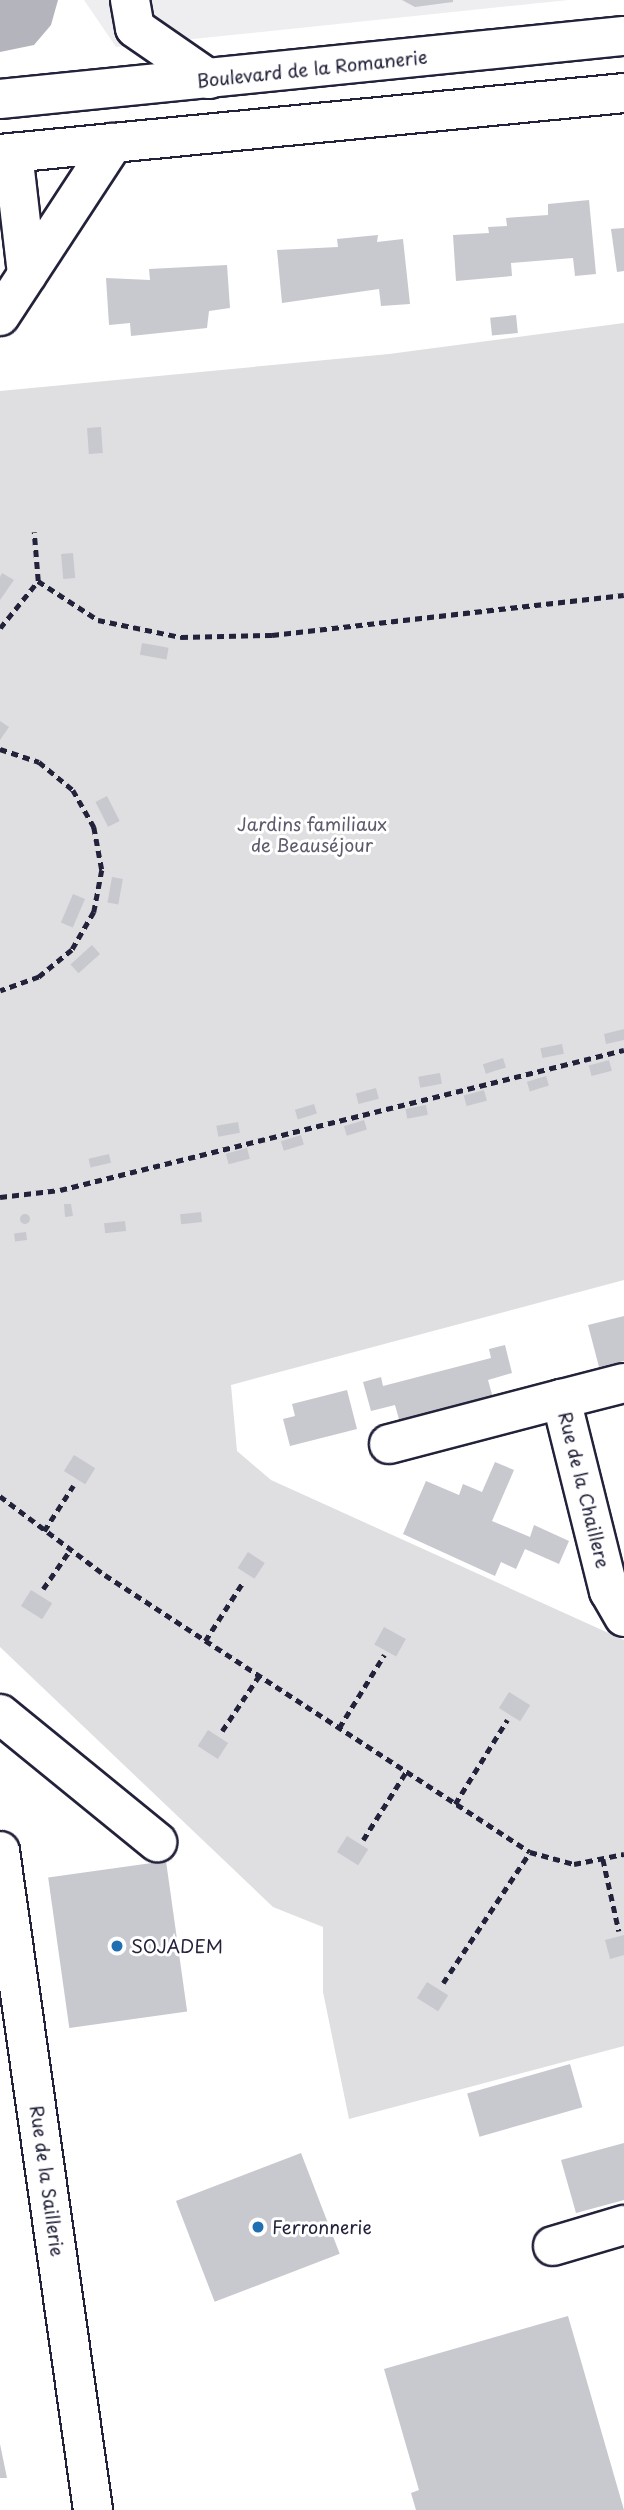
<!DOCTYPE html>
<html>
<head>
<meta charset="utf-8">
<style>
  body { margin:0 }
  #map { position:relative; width:624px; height:2510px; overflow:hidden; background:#fff; font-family:"Playpen Sans",sans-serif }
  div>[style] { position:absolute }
  .built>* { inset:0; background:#eeeef1 }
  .green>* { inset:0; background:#dfdfe2 }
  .water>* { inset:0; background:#b4b4bc }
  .building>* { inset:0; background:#c8c8cf; transform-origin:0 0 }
  .round { border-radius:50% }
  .path>* { height:4.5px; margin-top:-2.25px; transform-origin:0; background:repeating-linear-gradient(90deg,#22223b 0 7px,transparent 0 12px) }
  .roads { filter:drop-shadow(2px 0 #22223b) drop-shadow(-2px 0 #22223b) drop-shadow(0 2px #22223b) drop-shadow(0 -2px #22223b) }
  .minor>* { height:38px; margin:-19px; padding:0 19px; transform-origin:19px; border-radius:19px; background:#fff }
  .dots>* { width:19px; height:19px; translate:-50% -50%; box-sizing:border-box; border:4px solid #fff; border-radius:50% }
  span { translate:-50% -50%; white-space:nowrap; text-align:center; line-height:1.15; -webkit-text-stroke:6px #fff; paint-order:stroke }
  .street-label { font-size:18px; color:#22223b }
  .park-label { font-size:18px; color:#5b5b6d }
  .poi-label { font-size:18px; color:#22223b }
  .left { translate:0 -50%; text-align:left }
</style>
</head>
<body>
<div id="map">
  <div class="built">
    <div style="clip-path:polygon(84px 0,569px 0,116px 47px)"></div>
  </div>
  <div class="green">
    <div style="clip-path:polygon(624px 323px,624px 1280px,231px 1385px,237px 1451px,271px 1480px,624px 1640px,624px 2046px,349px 2119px,323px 1992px,323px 1927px,273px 1907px,0 1647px,0 391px,389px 354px)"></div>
  </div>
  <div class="water">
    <div style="clip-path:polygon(0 0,58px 0,51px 25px,34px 45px,0 52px)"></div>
  </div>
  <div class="building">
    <div style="clip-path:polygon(402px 0,453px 0,453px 2px,415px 7px)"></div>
    <div style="clip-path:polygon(589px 200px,596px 274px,575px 276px,573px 258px,511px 263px,512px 276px,456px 281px,453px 235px,489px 233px,488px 227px,507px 226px,506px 218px,548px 215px,548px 204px)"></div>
    <div style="clip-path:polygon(624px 228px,624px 271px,617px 272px,611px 229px)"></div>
    <div style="clip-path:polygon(378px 235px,377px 242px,403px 239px,410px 304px,381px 306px,379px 289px,282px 303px,277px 250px,338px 247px,337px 239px)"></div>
    <div style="clip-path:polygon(227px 265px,230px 308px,209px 311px,207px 328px,131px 336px,130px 323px,109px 325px,106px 278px,150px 280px,149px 269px)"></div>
    <div style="left:516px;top:315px;width:18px;height:26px;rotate:84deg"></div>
    <div style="left:101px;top:427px;width:26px;height:14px;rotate:86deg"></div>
    <div style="left:73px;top:553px;width:25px;height:12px;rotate:85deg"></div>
    <div style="clip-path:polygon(2px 573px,14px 580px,0 600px,0 577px)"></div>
    <div style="left:142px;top:643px;width:27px;height:12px;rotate:10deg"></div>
    <div style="clip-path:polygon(0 721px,9px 727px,0 740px)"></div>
    <div style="left:107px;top:796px;width:28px;height:13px;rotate:63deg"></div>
    <div style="left:112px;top:877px;width:11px;height:26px;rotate:10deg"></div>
    <div style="left:73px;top:894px;width:13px;height:31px;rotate:23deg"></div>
    <div style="left:92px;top:945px;width:12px;height:29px;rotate:48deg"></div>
    <div style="clip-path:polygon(624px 1029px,624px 1040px,606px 1044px,604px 1034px)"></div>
    <div style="left:562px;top:1044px;width:10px;height:22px;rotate:79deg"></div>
    <div style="left:503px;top:1058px;width:10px;height:21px;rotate:73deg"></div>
    <div style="left:609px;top:1060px;width:11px;height:21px;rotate:75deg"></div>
    <div style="left:440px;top:1073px;width:11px;height:22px;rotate:80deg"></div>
    <div style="left:546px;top:1076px;width:10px;height:20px;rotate:73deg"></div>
    <div style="left:376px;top:1088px;width:11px;height:21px;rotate:75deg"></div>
    <div style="left:484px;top:1090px;width:11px;height:21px;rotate:75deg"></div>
    <div style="left:314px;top:1104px;width:10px;height:20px;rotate:73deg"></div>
    <div style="left:426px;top:1105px;width:10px;height:21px;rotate:79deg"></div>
    <div style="left:364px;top:1120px;width:10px;height:21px;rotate:73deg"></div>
    <div style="left:238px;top:1122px;width:11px;height:22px;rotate:80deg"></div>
    <div style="left:301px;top:1135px;width:10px;height:21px;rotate:73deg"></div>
    <div style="left:247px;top:1148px;width:11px;height:22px;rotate:75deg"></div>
    <div style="left:109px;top:1154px;width:9px;height:21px;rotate:77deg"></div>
    <div style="clip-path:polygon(64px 1204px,71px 1204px,73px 1216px,65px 1217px)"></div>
    <div style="left:201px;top:1212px;width:10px;height:21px;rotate:84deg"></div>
    <div class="round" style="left:20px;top:1214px;width:10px;height:10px"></div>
    <div style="left:125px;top:1221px;width:10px;height:21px;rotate:84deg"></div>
    <div style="left:26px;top:1232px;width:8px;height:12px;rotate:83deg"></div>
    <div style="clip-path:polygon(624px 1316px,624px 1361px,599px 1367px,588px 1325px)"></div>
    <div style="clip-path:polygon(505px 1345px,512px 1373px,488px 1380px,495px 1405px,402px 1430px,395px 1405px,371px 1411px,363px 1382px,381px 1377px,383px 1386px,491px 1358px,489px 1349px)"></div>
    <div style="clip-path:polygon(347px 1390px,357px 1429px,290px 1446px,283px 1419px,295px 1416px,292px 1404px)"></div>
    <div style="left:74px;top:1455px;width:25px;height:19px;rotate:32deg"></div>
    <div style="clip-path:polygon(495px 1462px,514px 1470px,492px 1521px,530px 1537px,534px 1525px,569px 1541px,559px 1564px,525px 1549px,516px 1569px,501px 1562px,495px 1576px,403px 1534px,426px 1481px,459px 1495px,463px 1484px,482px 1492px)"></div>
    <div style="left:248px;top:1552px;width:20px;height:19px;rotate:33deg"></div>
    <div style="left:31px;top:1590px;width:25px;height:19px;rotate:32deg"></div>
    <div style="left:384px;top:1627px;width:25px;height:20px;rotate:29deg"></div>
    <div style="left:509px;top:1692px;width:25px;height:19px;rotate:32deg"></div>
    <div style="left:208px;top:1730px;width:24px;height:19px;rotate:33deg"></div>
    <div style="left:347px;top:1836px;width:25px;height:19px;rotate:32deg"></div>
    <div style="left:166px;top:1861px;width:152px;height:119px;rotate:82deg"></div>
    <div style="clip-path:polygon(624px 1935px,624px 1955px,610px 1959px,605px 1940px)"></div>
    <div style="left:427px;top:1982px;width:25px;height:19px;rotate:32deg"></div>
    <div style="left:570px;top:2064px;width:45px;height:107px;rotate:74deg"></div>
    <div style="clip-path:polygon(624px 2143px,624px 2200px,576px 2213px,561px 2160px)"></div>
    <div style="left:301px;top:2153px;width:108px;height:134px;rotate:69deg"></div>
    <div style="clip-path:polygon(568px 2316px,624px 2510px,416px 2510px,411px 2493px,419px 2490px,384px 2369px)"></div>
    <div style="clip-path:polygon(0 2444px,7px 2478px,0 2478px)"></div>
  </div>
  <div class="path">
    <div style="left:38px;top:581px;width:72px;rotate:33deg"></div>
    <div style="left:98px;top:620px;width:85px;rotate:11.6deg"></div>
    <div style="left:181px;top:637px;width:91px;rotate:-1.3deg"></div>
    <div style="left:272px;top:635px;width:354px;rotate:-6.5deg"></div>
    <div style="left:0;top:628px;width:60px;rotate:-51deg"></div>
    <div style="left:38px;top:581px;width:49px;rotate:-94.7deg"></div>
    <div style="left:0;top:749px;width:41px;rotate:18.4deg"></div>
    <div style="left:39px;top:762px;width:44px;rotate:39.5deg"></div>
    <div style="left:73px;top:790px;width:43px;rotate:60.4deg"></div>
    <div style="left:94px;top:827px;width:44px;rotate:79.5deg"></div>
    <div style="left:102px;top:870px;width:43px;rotate:100.8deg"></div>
    <div style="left:94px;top:912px;width:44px;rotate:120.1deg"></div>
    <div style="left:72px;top:950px;width:43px;rotate:140.7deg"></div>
    <div style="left:39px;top:977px;width:41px;rotate:160.3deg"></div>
    <div style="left:0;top:1197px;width:60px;rotate:-6.7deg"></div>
    <div style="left:60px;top:1190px;width:581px;rotate:-13.94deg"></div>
    <div style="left:0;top:1496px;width:131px;rotate:37deg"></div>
    <div style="left:105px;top:1575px;width:507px;rotate:33.09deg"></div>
    <div style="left:530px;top:1852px;width:46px;rotate:15.3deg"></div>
    <div style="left:574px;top:1864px;width:51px;rotate:-11.3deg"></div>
    <div style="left:44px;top:1531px;width:54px;rotate:-57.2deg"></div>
    <div style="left:43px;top:1589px;width:47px;rotate:-55.3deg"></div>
    <div style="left:205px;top:1641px;width:70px;rotate:-57.2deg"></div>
    <div style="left:339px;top:1728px;width:86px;rotate:-58.3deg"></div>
    <div style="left:222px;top:1731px;width:66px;rotate:-56.1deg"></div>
    <div style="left:455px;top:1804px;width:99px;rotate:-58.2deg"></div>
    <div style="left:363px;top:1840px;width:80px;rotate:-57.7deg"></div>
    <div style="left:603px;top:1859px;width:74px;rotate:77.5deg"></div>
    <div style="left:443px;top:1983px;width:157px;rotate:-56.4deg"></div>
  </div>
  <div class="roads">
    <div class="minor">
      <div style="left:130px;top:0;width:28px;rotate:80deg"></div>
      <div style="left:135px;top:28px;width:90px;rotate:34.6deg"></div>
      <div style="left:0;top:99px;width:627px;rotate:-5.77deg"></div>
      <div style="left:13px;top:153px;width:122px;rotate:83.4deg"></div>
      <div style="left:0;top:154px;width:627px;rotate:-5.58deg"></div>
      <div style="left:0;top:316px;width:207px;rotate:-56.8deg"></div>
      <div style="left:624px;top:1383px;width:65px;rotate:165.7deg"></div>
      <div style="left:561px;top:1399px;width:198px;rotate:76deg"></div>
      <div style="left:609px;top:1591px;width:30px;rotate:60deg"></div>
      <div style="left:389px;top:1444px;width:178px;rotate:-14.7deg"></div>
      <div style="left:0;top:1714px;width:203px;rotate:39.2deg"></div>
      <div style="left:0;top:1851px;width:666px;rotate:81.97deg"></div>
      <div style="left:553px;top:2246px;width:74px;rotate:-16.5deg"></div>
    </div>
  </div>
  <div class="dots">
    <div style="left:117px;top:1946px;background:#1f6fb2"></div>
    <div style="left:258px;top:2227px;background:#1f6fb2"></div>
  </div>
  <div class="street-label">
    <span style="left:312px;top:69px;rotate:-6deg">Boulevard de la Romanerie</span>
    <span style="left:584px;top:1490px;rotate:76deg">Rue de la Chaillere</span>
    <span style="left:47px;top:2181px;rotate:82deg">Rue de la Saillerie</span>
  </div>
  <div class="park-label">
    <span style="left:312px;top:835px">Jardins familiaux<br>de Beauséjour</span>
  </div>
  <div class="poi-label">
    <span class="left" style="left:131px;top:1946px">SOJADEM</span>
    <span class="left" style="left:272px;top:2227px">Ferronnerie</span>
  </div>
</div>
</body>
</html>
